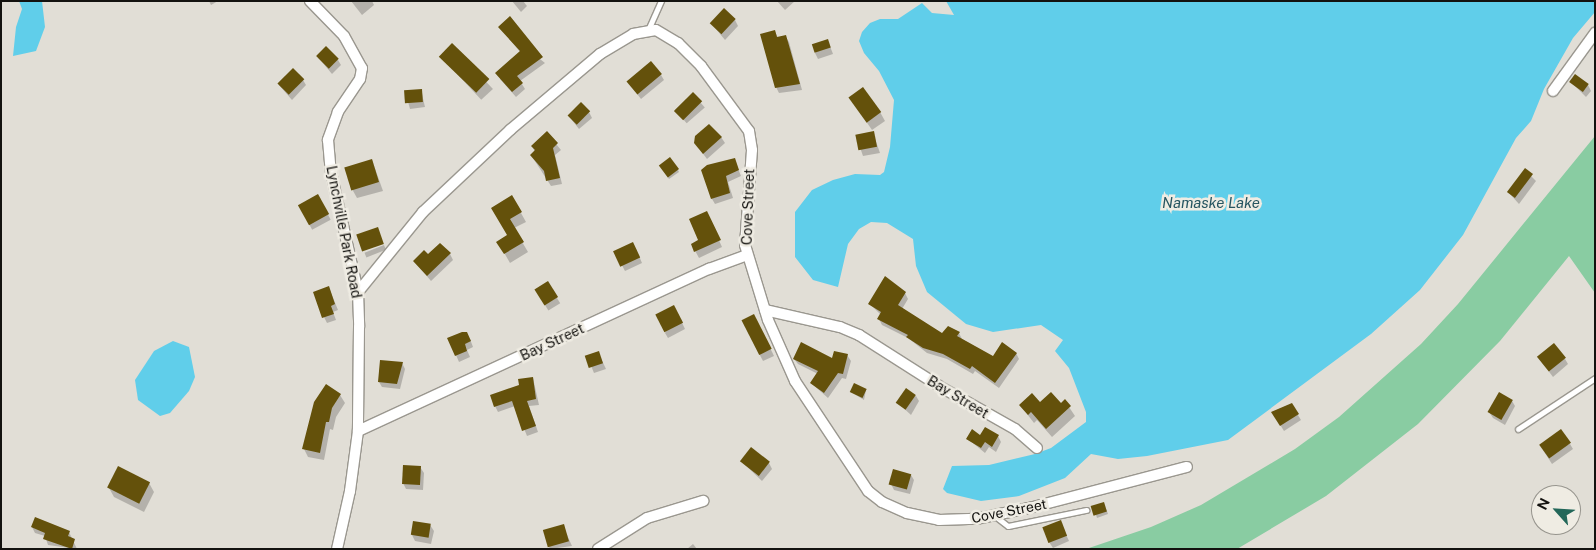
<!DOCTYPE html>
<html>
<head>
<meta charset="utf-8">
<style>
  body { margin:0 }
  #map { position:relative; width:1596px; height:550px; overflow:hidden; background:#e1ded6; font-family:"Public Sans",sans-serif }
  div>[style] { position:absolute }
  .green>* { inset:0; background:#89cca2 }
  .water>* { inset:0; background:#60ceea }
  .shadow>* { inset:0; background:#0003; transform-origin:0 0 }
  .building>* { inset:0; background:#64510b; transform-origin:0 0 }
  .roads { filter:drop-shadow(1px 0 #9a978f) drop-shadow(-1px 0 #9a978f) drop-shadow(0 1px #9a978f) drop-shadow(0 -1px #9a978f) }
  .lane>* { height:5px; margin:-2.5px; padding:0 2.5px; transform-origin:2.5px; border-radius:2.5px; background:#fff }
  .street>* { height:10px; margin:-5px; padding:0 5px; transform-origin:5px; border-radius:5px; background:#fff }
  span { translate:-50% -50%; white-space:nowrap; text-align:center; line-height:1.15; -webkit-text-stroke:5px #efece3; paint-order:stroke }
  .street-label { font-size:14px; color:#13120f }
  .water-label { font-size:15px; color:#265561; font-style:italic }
  .frame { position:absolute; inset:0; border:2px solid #13120f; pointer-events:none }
  .north { position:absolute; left:1531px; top:485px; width:50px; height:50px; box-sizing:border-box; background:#efece3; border:1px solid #97958e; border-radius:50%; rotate:296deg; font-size:14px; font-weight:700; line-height:20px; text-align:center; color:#13120f }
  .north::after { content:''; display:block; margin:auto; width:18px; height:22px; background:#236759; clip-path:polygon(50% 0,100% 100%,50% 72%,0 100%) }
</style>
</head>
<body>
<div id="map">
  <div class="green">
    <div style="clip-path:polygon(1595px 136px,1595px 293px,1569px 256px,1500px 341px,1418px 424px,1326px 496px,1237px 549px,1086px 549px,1151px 527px,1201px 505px,1295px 449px,1339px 417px,1421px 344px,1458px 304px)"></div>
  </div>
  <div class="water">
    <div style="clip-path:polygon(19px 1px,42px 1px,45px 27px,36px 51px,13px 56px,16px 27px,22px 9px)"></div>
    <div style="clip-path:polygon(946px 1px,1595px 1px,1595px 12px,1573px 38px,1544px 89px,1531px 121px,1516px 138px,1463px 235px,1420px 290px,1371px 334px,1228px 440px,1147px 456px,1118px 459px,1091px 454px,1065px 478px,1019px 496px,981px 501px,947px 493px,943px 489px,952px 466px,989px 465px,1035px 454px,1051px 448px,1086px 422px,1086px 412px,1069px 368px,1055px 351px,1063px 340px,1041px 325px,993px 332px,966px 324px,927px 292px,916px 266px,913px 239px,887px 223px,871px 222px,859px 229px,848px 244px,838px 287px,813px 280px,795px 257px,795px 212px,812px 190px,833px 180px,855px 174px,880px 175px,884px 172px,890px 147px,894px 100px,879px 71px,864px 53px,859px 41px,862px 32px,870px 23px,880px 19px,898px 19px,922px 3px,932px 13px,954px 15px)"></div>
    <div style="clip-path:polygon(173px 341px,189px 347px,195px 377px,189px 391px,170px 413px,160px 416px,138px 400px,135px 380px,154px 351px)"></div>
  </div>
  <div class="shadow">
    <div style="clip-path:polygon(209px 1px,218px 1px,211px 5px)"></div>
    <div style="clip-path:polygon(351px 1px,372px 1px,374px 5px,362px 15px)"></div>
    <div style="clip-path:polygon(512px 1px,523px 1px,527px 6px,521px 12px)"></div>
    <div style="clip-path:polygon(777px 1px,795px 1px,785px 10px)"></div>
    <div style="clip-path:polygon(735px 20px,738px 26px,725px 40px,711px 23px)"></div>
    <div style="clip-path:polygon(500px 27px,545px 63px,520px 81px,525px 89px,516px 97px,500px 79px,520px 52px)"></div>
    <div style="clip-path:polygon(775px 32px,778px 38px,785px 36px,789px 42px,802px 90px,779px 93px,776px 87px)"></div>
    <div style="clip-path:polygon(828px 41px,833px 54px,818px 59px,815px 53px)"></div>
    <div style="left:452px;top:45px;width:60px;height:16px;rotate:47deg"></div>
    <div style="clip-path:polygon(317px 56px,338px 60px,341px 65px,332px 74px)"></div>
    <div style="clip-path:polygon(661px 75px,664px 80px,641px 99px,631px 86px)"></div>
    <div style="clip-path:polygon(303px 80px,306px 85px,292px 100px,279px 85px)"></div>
    <div style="clip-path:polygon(1571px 82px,1588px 85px,1591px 91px,1586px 97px)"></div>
    <div style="clip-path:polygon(421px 90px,425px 107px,410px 109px,405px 91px)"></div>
    <div style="left:693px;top:94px;width:18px;height:24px;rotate:49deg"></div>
    <div style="clip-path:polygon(850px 98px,880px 112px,885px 121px,872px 130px)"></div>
    <div style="clip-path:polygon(589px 112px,592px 118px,579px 129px,568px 115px)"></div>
    <div style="clip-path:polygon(547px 133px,561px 150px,555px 155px,562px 184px,551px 186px,531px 155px,535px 152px,532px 146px)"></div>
    <div style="clip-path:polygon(873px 133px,880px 153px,863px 156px,856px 136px)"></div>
    <div style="clip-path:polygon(721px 137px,725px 143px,707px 159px,695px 143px)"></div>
    <div style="clip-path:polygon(734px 159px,741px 176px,728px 182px,733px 198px,715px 204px,712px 199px)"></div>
    <div style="clip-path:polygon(372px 160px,383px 191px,357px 198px,352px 189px)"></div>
    <div style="clip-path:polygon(660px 166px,678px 170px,679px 172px,669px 179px)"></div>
    <div style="clip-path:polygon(1525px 170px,1536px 181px,1519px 204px,1509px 193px)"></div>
    <div style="left:318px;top:196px;width:27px;height:21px;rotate:62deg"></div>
    <div style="clip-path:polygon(512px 197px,526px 222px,514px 228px,528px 252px,510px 263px,498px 242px,508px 236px)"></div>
    <div style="clip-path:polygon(709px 218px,722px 247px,699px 258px,692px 245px,700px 241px)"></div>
    <div style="left:384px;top:245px;width:5px;height:21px;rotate:68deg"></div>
    <div style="clip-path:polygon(636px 249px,642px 263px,625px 271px,615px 252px)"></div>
    <div style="clip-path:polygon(450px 254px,453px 260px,431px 281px,414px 261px,428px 256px)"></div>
    <div style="left:547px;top:282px;width:25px;height:14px;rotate:58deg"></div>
    <div style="clip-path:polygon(329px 288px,338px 310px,333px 312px,336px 320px,327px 323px,324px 317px)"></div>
    <div style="clip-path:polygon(905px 293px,908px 299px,902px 309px,942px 334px,959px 333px,962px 339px,993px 357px,1016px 353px,1019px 359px,999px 388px,975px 371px,973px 374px,947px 359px,927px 353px,908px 338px,882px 325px,879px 319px,881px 315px,870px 304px)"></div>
    <div style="clip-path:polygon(677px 312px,685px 329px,668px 338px,665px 333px)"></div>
    <div style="clip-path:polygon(742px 321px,757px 321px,774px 356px,763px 361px)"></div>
    <div style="clip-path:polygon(449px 339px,470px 339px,473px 347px,467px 350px,470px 357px,459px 362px)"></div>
    <div style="clip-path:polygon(598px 352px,606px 369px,594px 373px,587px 356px)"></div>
    <div style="clip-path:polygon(847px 355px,851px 361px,846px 379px,842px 378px,828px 398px,811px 383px,818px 374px,798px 364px,794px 359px,833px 359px)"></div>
    <div style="clip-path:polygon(1538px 357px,1565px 359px,1568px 364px,1553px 377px)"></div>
    <div style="clip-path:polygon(402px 363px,405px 369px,400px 389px,382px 387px,379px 382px)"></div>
    <div style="clip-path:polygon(533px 378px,539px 405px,529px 406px,538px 432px,527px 436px,515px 406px,498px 412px,495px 406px)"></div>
    <div style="clip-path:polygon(866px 390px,864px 400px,851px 392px)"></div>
    <div style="clip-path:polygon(340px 395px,345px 403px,336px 417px,333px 430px,330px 429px,324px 460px,308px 457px,304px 449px)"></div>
    <div style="clip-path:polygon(916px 396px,919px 401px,911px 415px,898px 403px)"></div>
    <div style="clip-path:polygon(1065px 401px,1075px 416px,1052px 437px,1037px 420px,1034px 423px,1020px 405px,1061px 405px)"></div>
    <div style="clip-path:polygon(1512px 401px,1515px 406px,1505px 425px,1493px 418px,1489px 412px)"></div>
    <div style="clip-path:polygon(1291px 404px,1301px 420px,1284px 431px,1272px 412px)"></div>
    <div style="clip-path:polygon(981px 436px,998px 436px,1001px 442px,996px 452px,989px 447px,985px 453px,968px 439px)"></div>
    <div style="clip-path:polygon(1570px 444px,1573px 449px,1552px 464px,1543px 450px)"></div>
    <div style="clip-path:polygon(741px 461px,769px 463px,772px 469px,762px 481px)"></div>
    <div style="clip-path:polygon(420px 467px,424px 473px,423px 490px,406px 489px,403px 483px)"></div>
    <div style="clip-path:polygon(911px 475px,914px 480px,910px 494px,894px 490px,891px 484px)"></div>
    <div style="clip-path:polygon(149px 483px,154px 492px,144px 512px,114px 497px,109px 488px)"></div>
    <div style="clip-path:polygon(1105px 506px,1108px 514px,1097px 518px,1096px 515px)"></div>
    <div style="clip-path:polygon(1060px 521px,1069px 541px,1053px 548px,1049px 542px)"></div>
    <div style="clip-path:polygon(430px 525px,434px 531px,431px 544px,415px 541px,412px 535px)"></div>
    <div style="clip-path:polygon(563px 526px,572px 546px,550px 549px,549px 547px)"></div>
    <div style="clip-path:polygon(32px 527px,69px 532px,77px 549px,48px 545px,45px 536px,35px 533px)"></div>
    <div style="clip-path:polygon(693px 544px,697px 549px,687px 549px)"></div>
  </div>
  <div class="building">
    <div style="left:724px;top:8px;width:16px;height:21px;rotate:43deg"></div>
    <div style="clip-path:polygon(510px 16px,543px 57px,517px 76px,523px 83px,512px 92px,495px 73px,520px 51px,498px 27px)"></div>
    <div style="clip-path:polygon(775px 30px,777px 37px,786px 35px,800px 84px,775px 88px,760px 34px)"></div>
    <div style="left:828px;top:39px;width:9px;height:17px;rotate:72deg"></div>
    <div style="left:452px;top:43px;width:52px;height:19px;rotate:44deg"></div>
    <div style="left:326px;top:46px;width:18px;height:14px;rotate:45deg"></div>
    <div style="left:651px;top:61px;width:17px;height:32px;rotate:50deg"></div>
    <div style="left:293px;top:68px;width:16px;height:22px;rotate:45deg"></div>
    <div style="left:1575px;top:74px;width:17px;height:10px;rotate:36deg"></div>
    <div style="left:863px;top:87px;width:31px;height:18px;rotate:54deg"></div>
    <div style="left:422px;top:89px;width:13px;height:18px;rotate:86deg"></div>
    <div style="left:693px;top:92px;width:13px;height:27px;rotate:45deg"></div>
    <div style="left:581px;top:102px;width:13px;height:19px;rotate:45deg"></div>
    <div style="clip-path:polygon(709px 124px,722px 137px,703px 154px,694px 143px,695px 136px)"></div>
    <div style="clip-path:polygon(547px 131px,558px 143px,553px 148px,560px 178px,546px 181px,544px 171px,530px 155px,535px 150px,531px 146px)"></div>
    <div style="left:874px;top:131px;width:16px;height:19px;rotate:79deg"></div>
    <div style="left:670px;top:157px;width:15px;height:14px;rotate:53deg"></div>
    <div style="clip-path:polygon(735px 158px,739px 170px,726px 176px,730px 193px,711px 199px,701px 170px,707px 165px)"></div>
    <div style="left:372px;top:159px;width:24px;height:29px;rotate:73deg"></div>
    <div style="left:1525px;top:168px;width:10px;height:30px;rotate:37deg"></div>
    <div style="left:318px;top:194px;width:23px;height:23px;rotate:61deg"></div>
    <div style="clip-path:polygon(512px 195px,522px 212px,510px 219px,524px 242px,504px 254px,496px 242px,507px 235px,491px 208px)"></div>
    <div style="clip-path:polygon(707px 211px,721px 240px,694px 252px,691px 244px,698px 240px,689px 219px)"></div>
    <div style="left:378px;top:227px;width:18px;height:23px;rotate:71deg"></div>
    <div style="left:633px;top:242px;width:17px;height:22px;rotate:65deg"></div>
    <div style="clip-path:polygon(440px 243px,451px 253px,427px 276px,413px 261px,424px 250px,428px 254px)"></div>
    <div style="clip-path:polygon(885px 276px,906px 292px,898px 305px,942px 333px,948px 326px,960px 332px,957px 336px,993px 356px,1002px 342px,1017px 353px,995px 383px,972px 366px,970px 369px,943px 354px,923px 348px,906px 337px,908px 335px,877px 319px,881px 312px,868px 304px)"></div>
    <div style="left:548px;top:281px;width:19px;height:16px;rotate:58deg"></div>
    <div style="clip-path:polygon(329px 286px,335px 304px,331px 306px,334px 314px,322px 318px,313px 292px)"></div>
    <div style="left:674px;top:305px;width:20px;height:21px;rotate:63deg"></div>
    <div style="left:754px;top:314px;width:39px;height:14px;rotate:63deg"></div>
    <div style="clip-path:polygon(462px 332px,467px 332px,471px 341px,465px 344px,467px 351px,455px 356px,447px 338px)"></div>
    <div style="clip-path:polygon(801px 342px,832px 358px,834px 351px,848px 354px,843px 374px,838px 373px,824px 393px,810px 383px,818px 371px,793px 359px)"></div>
    <div style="left:1554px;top:343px;width:19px;height:22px;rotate:51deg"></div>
    <div style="left:599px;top:351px;width:13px;height:15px;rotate:72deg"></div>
    <div style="clip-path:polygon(380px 360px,403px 362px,397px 384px,378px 382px)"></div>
    <div style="clip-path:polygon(533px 377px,536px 399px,527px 401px,536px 426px,522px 431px,512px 401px,494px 407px,490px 395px,519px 385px,518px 379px)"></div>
    <div style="left:854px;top:383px;width:14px;height:10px;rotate:25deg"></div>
    <div style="clip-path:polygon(326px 384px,341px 394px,332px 408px,329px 422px,326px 422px,320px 453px,302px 449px,314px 402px)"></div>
    <div style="left:906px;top:388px;width:12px;height:18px;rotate:35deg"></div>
    <div style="clip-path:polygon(1051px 392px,1061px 403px,1065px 399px,1071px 406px,1046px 429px,1031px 412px,1028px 415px,1019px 405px,1032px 393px,1040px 402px)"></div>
    <div style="left:1499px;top:392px;width:16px;height:23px;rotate:30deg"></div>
    <div style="clip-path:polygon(1292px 403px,1299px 414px,1280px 426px,1271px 412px)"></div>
    <div style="clip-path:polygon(985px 427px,999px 435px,992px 447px,985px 442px,981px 448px,966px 439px,972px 429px,980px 435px)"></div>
    <div style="left:1561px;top:429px;width:17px;height:27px;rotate:54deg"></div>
    <div style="left:751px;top:447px;width:24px;height:18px;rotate:38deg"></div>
    <div style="left:403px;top:465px;width:18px;height:19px;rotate:3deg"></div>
    <div style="left:118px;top:466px;width:36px;height:24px;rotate:27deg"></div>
    <div style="left:893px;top:469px;width:19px;height:16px;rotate:16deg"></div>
    <div style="left:1104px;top:502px;width:10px;height:14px;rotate:73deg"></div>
    <div style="clip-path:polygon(35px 517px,70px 531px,68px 536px,75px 539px,72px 549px,43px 539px,45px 533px,31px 527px)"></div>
    <div style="left:1061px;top:520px;width:17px;height:20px;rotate:69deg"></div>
    <div style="left:413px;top:521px;width:18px;height:14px;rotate:9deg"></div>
    <div style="left:564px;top:524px;width:18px;height:22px;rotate:74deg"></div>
  </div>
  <div class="roads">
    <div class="lane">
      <div style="left:648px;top:30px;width:32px;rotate:-66deg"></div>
      <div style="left:1518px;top:429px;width:92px;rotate:-33.5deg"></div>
      <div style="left:995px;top:516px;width:16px;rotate:38deg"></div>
      <div style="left:1008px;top:526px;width:80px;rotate:-11.6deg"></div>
    </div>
    <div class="street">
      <div style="left:310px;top:1px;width:49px;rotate:45.8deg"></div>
      <div style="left:344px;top:36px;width:37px;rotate:61deg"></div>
      <div style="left:362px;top:68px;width:11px;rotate:100deg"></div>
      <div style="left:360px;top:79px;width:40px;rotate:124deg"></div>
      <div style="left:338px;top:112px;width:30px;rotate:110deg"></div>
      <div style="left:328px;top:140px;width:32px;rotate:85deg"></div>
      <div style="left:331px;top:172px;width:123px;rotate:77.3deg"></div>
      <div style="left:358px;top:292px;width:35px;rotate:88deg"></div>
      <div style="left:359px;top:327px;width:104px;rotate:90.6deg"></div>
      <div style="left:358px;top:431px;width:61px;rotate:97.6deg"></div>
      <div style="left:350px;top:491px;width:59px;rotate:102.6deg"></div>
      <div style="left:1553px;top:91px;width:72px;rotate:-54.1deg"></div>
      <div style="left:358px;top:292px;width:103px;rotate:-50.9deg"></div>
      <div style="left:423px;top:212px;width:120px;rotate:-43.3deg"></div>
      <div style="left:510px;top:130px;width:118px;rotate:-40.2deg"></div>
      <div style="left:600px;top:54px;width:39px;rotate:-31deg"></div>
      <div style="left:633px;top:34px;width:23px;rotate:-10deg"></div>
      <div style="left:656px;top:30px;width:26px;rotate:31deg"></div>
      <div style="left:678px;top:43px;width:33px;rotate:45deg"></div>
      <div style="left:701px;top:66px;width:81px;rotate:53.6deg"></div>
      <div style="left:749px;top:131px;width:19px;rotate:81deg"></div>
      <div style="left:752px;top:150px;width:95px;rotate:94.2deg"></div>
      <div style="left:745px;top:245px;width:78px;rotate:73deg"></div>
      <div style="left:768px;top:320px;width:67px;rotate:66.1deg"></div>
      <div style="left:795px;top:381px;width:132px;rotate:56.4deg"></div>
      <div style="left:868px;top:491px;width:18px;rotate:38deg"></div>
      <div style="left:882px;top:502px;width:27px;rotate:24deg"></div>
      <div style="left:907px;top:513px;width:33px;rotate:12deg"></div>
      <div style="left:939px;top:520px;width:37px;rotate:-2deg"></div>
      <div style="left:976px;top:519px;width:58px;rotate:-11.9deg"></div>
      <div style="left:1033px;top:507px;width:159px;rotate:-14.6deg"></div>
      <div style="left:765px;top:310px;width:77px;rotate:12.8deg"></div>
      <div style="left:840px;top:327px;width:21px;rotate:23deg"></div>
      <div style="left:859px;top:335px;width:95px;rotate:32.5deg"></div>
      <div style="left:939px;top:386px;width:87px;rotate:29.5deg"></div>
      <div style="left:1015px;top:429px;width:29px;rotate:41deg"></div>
      <div style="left:358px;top:431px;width:387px;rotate:-24.8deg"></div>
      <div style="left:709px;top:269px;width:40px;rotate:-20.2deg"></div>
      <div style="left:598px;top:549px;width:58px;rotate:-32.3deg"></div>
      <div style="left:647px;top:518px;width:59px;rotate:-16.9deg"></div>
    </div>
  </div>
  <div class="street-label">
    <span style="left:748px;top:207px;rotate:-88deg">Cove Street</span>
    <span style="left:344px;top:232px;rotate:79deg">Lynchville Park Road</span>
    <span style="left:552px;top:342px;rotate:-25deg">Bay Street</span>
    <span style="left:958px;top:397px;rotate:31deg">Bay Street</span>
    <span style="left:1009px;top:511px;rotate:-11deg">Cove Street</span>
  </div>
  <div class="water-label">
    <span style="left:1211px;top:203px">Namaske Lake</span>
  </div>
  <div class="frame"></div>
  <div class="north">N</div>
</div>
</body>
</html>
